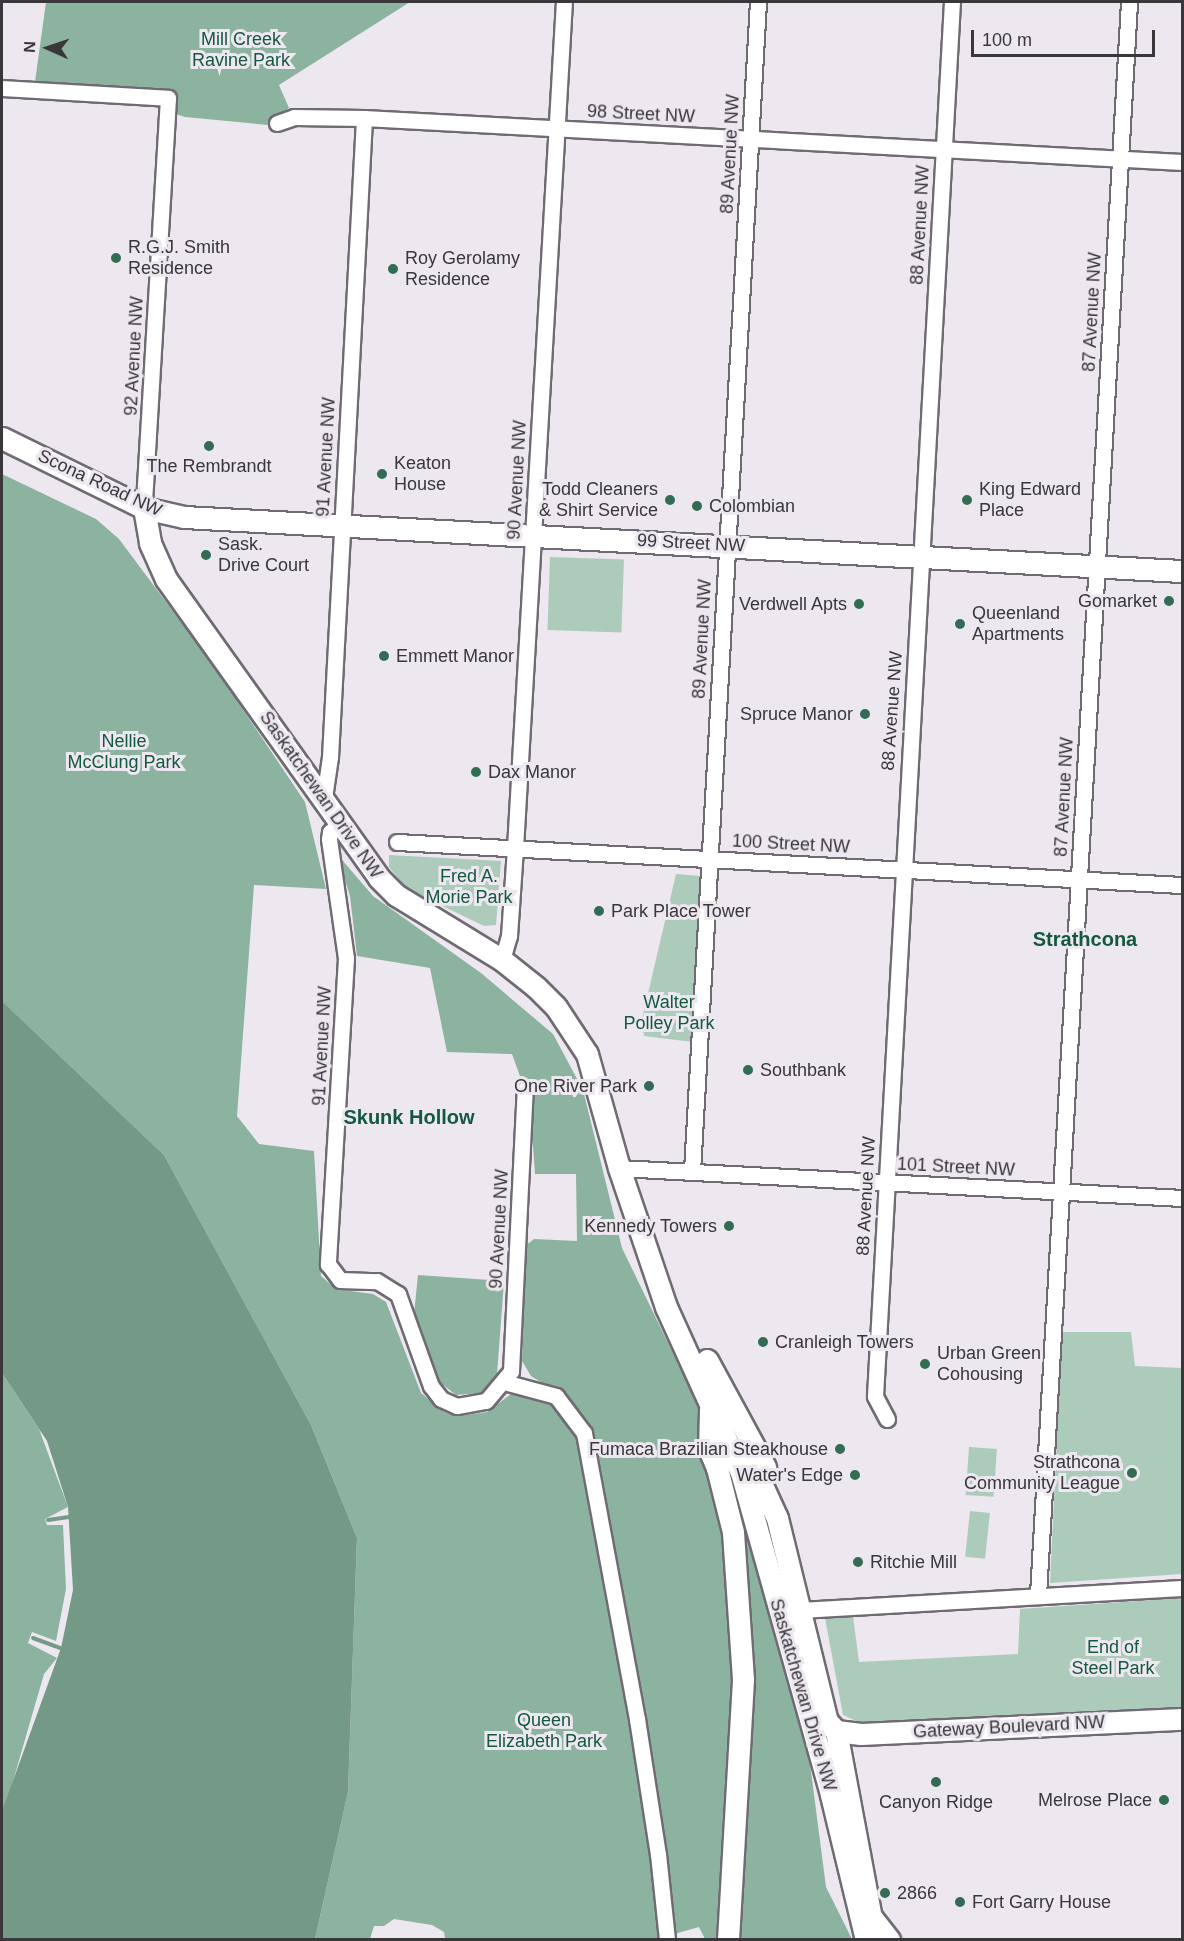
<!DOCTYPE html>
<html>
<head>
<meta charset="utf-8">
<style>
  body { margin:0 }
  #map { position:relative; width:1184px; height:1941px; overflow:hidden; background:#ede7f0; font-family:Arial,sans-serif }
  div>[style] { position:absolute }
  .green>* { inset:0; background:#accbbb; transform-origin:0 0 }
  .forest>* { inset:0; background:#8cb3a0 }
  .water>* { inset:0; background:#749a87 }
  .stream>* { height:4px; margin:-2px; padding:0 2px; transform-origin:2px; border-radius:2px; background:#749a87 }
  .roads { filter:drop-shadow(2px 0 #706a73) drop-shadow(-2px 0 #706a73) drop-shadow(0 2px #706a73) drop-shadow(0 -2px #706a73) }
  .minor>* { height:15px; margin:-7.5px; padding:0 7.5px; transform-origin:7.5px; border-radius:7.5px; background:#fff }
  .tertiary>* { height:18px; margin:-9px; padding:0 9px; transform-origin:9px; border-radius:9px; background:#fff }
  .secondary>* { height:21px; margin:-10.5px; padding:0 10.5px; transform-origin:10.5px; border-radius:10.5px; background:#fff }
  .dots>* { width:16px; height:16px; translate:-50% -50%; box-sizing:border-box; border:3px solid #ede7f0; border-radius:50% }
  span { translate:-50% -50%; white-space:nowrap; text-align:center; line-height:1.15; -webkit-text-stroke:6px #ede7f0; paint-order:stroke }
  .park-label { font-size:18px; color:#135940 }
  .street-label { font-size:18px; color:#39373a }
  .poi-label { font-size:18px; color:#39373a }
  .left { translate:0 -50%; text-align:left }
  .right { translate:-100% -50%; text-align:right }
  .neighbourhood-label { font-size:20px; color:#13593f; font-weight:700 }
  .frame { position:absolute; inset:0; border:3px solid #39373a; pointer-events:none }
  .north { position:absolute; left:18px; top:18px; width:60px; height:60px; -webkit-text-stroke:4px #ede7f0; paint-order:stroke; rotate:273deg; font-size:16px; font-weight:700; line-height:24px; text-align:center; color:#39373a }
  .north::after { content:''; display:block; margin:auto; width:21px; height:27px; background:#39373a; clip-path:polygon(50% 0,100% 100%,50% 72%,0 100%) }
  .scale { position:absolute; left:971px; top:30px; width:184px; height:27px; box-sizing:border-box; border:3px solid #39373a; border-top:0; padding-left:8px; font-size:18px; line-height:21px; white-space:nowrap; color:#39373a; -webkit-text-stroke:4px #ede7f0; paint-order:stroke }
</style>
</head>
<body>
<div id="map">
  <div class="green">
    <div style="left:550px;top:557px;width:74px;height:73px;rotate:2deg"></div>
    <div style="clip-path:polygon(389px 855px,501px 861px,496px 925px,484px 926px,407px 889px,389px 867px)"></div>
    <div style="clip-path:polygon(676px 874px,701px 876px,693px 1042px,644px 1036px,642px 1019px)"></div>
    <div style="clip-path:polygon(1062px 1332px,1131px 1332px,1135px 1366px,1182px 1368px,1182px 1574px,1050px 1583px)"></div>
    <div style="left:969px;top:1447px;width:28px;height:48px;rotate:4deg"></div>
    <div style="left:970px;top:1511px;width:20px;height:46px;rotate:6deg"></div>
    <div style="clip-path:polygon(1182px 1598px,1182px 1711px,863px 1724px,843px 1715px,825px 1618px,853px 1616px,859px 1662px,1018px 1654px,1020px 1609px)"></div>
  </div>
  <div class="forest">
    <div style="clip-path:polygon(46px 2px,410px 2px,279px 85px,289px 108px,268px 125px,185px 117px,145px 104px,72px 93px,35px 82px)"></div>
    <div style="clip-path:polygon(2px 474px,96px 519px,119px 539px,213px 665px,305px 802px,326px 889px,254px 885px,237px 1116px,259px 1144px,314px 1151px,321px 1276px,336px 1289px,373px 1294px,386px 1302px,421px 1393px,444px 1412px,459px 1416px,487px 1412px,515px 1391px,555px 1404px,565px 1397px,531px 1376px,522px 1361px,525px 1246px,534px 1239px,577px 1241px,576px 1174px,535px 1174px,530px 1104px,512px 1054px,447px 1052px,430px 968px,357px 956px,350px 896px,337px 854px,373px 896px,481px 973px,553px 1034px,583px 1090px,622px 1248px,701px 1411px,704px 1465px,724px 1527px,738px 1732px,721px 1939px,705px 1939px,699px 1927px,667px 1936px,667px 1939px,445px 1939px,444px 1932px,432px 1925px,394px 1919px,384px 1926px,374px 1926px,370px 1939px,315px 1939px,348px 1792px,357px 1538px,311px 1425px,164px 1155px,2px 1001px)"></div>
    <div style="clip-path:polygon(418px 1275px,504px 1281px,497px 1374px,481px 1393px,456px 1395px,437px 1380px,414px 1314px)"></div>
    <div style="clip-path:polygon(2px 1373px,39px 1429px,68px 1507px,45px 1519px,47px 1525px,63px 1525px,66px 1589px,56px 1641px,32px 1632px,28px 1643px,57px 1658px,44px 1674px,2px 1819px)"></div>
    <div style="clip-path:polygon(743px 1520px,756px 1552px,809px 1756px,826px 1887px,852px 1939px,741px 1940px,753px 1698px)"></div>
  </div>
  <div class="water">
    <div style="clip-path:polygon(2px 1001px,164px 1155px,311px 1425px,357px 1538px,348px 1792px,315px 1939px,2px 1939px,2px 1811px,61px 1648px,73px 1590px,68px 1507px,47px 1441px,2px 1373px)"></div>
  </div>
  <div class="stream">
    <div style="left:48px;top:1520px;width:21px;rotate:-8deg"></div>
    <div style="left:33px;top:1638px;width:30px;rotate:20deg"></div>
  </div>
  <div class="roads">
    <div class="minor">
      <div style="left:2px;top:88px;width:166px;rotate:3.4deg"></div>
      <div style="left:168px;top:98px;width:411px;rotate:93.4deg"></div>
      <div style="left:277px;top:123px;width:18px;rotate:-19deg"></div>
      <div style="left:294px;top:117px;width:70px;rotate:0.8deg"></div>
      <div style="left:364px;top:118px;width:819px;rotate:3.08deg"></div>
      <div style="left:324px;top:798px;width:41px;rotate:-81.7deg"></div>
      <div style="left:330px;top:757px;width:640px;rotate:-86.95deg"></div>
      <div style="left:341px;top:823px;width:14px;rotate:141deg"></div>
      <div style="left:330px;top:832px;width:7px;rotate:98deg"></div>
      <div style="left:329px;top:839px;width:120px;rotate:81.9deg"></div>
      <div style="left:346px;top:958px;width:307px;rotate:93.4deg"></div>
      <div style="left:328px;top:1264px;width:20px;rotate:53deg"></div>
      <div style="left:340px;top:1280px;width:37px;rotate:2deg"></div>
      <div style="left:377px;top:1281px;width:25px;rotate:32deg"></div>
      <div style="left:398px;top:1294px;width:98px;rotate:70.3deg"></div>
      <div style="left:431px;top:1386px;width:16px;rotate:52deg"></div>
      <div style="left:441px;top:1399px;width:17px;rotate:24deg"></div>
      <div style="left:457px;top:1406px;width:29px;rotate:-10deg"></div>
      <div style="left:486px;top:1401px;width:39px;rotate:-50deg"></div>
      <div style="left:511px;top:1371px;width:282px;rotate:-87.2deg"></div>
      <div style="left:397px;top:842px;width:786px;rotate:3.14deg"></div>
      <div style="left:502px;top:960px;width:25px;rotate:-74deg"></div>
      <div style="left:509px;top:936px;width:88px;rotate:-86.1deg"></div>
      <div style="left:515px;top:848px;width:847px;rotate:-86.69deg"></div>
      <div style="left:619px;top:1168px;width:564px;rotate:3.05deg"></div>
      <div style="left:692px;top:1171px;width:1171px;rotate:-86.77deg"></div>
      <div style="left:504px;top:1382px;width:54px;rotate:15.1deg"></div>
      <div style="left:556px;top:1396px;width:46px;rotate:52.9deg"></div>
      <div style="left:584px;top:1433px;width:291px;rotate:79.5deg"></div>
      <div style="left:637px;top:1719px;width:137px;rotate:81.2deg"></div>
      <div style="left:658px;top:1854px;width:86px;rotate:84deg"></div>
      <div style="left:887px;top:1419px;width:26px;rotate:-118deg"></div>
      <div style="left:875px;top:1396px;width:1396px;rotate:-86.84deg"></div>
      <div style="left:1038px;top:1595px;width:1596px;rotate:-86.73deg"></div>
      <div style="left:799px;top:1610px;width:384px;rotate:-3.3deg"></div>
    </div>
    <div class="tertiary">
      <div style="left:874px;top:1918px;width:28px;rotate:52deg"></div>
    </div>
    <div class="secondary">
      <div style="left:2px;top:438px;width:158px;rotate:26.2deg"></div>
      <div style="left:144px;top:508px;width:41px;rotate:12.7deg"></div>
      <div style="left:184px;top:517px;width:999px;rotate:3.1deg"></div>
      <div style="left:144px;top:508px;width:36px;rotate:80deg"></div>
      <div style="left:150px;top:543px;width:39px;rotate:66deg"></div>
      <div style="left:166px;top:579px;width:367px;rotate:54.5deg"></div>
      <div style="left:379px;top:878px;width:24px;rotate:45deg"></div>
      <div style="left:396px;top:895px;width:124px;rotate:31.5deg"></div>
      <div style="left:502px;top:960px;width:43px;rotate:38.5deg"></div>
      <div style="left:536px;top:987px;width:28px;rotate:45deg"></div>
      <div style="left:556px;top:1007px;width:56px;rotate:56.6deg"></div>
      <div style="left:587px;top:1054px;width:118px;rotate:74.3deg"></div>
      <div style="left:619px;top:1168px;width:147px;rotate:71.3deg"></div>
      <div style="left:666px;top:1307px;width:181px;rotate:65.6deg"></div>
      <div style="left:741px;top:1472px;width:335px;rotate:74.4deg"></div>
      <div style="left:831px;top:1795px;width:149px;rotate:76.4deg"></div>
      <div style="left:707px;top:1360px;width:122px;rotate:61.5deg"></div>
      <div style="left:710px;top:1409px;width:40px;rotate:91.4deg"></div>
      <div style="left:709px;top:1449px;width:21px;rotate:67deg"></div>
      <div style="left:735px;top:1452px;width:18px;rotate:29deg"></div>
      <div style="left:751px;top:1461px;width:63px;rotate:65.5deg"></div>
      <div style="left:777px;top:1518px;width:209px;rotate:76.2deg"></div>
      <div style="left:827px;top:1721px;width:13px;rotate:48deg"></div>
      <div style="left:836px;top:1731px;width:213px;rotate:79.4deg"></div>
      <div style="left:836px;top:1731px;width:25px;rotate:7deg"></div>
      <div style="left:861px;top:1734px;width:321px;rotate:-2.7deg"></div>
      <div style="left:728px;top:1940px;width:261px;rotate:-86.7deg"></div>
      <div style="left:743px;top:1679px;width:147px;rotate:-93.9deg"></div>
      <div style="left:733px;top:1532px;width:66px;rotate:-104deg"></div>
      <div style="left:717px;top:1468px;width:12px;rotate:-70deg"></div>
      <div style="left:721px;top:1457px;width:14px;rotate:-21deg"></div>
    </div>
  </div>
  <div class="dots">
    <div style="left:116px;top:258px;background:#336c54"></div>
    <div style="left:393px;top:269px;background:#336c54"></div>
    <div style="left:209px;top:446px;background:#336c54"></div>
    <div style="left:382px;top:474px;background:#336c54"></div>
    <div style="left:670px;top:500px;background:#336c54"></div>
    <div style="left:967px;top:500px;background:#336c54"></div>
    <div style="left:697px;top:506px;background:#336c54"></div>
    <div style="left:206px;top:555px;background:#336c54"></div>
    <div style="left:1169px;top:601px;background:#336c54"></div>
    <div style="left:859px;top:604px;background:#336c54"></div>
    <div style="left:960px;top:624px;background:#336c54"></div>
    <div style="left:384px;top:656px;background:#336c54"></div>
    <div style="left:865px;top:714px;background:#336c54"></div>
    <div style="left:476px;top:772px;background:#336c54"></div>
    <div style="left:599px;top:911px;background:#336c54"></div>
    <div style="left:748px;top:1070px;background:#336c54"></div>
    <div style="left:649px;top:1086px;background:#336c54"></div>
    <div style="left:729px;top:1226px;background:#336c54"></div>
    <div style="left:763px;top:1342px;background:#336c54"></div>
    <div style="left:925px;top:1364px;background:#336c54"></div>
    <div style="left:840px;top:1449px;background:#336c54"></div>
    <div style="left:1132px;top:1473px;background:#336c54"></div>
    <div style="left:855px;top:1475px;background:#336c54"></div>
    <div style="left:858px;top:1562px;background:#336c54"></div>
    <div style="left:936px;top:1782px;background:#336c54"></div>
    <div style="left:1164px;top:1800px;background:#336c54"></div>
    <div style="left:885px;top:1893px;background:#336c54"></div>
    <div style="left:960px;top:1902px;background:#336c54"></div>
  </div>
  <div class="park-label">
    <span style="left:241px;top:50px">Mill Creek<br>Ravine Park</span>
    <span style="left:124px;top:752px">Nellie<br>McClung Park</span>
    <span style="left:469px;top:887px">Fred A.<br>Morie Park</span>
    <span style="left:669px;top:1013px">Walter<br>Polley Park</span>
    <span style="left:1113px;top:1658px">End of<br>Steel Park</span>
    <span style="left:544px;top:1731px">Queen<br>Elizabeth Park</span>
  </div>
  <div class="street-label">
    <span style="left:641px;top:114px;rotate:3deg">98 Street NW</span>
    <span style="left:730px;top:154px;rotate:-87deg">89 Avenue NW</span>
    <span style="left:920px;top:225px;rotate:-87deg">88 Avenue NW</span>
    <span style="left:1092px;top:312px;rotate:-87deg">87 Avenue NW</span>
    <span style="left:134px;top:356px;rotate:-87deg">92 Avenue NW</span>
    <span style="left:326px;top:457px;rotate:-87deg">91 Avenue NW</span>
    <span style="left:517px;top:480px;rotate:-87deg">90 Avenue NW</span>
    <span style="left:100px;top:483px;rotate:25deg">Scona Road NW</span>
    <span style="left:691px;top:543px;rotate:3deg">99 Street NW</span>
    <span style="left:702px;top:639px;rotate:-87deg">89 Avenue NW</span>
    <span style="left:892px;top:711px;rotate:-86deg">88 Avenue NW</span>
    <span style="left:321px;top:795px;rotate:55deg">Saskatchewan Drive NW</span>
    <span style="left:1064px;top:797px;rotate:-87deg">87 Avenue NW</span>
    <span style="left:791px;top:844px;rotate:3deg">100 Street NW</span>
    <span style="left:322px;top:1046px;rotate:-87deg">91 Avenue NW</span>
    <span style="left:956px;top:1167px;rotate:3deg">101 Street NW</span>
    <span style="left:866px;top:1196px;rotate:-87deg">88 Avenue NW</span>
    <span style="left:499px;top:1229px;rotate:-87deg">90 Avenue NW</span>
    <span style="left:803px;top:1695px;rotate:74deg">Saskatchewan Drive NW</span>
    <span style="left:1009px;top:1727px;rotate:-3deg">Gateway Boulevard NW</span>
  </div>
  <div class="poi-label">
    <span class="left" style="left:128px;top:258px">R.G.J. Smith<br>Residence</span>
    <span class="left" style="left:405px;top:269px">Roy Gerolamy<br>Residence</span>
    <span class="left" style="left:394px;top:474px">Keaton<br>House</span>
    <span style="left:209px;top:466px">The Rembrandt</span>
    <span class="right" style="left:658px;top:500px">Todd Cleaners<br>&amp; Shirt Service</span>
    <span class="left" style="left:979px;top:500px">King Edward<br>Place</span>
    <span class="left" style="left:709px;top:506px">Colombian</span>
    <span class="left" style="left:218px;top:555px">Sask.<br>Drive Court</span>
    <span class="right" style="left:1157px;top:601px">Gomarket</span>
    <span class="right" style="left:847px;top:604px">Verdwell Apts</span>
    <span class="left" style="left:972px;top:624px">Queenland<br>Apartments</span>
    <span class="left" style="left:396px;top:656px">Emmett Manor</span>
    <span class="right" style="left:853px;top:714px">Spruce Manor</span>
    <span class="left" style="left:488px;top:772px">Dax Manor</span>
    <span class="left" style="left:611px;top:911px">Park Place Tower</span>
    <span class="left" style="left:760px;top:1070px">Southbank</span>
    <span class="right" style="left:637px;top:1086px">One River Park</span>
    <span class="right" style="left:717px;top:1226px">Kennedy Towers</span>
    <span class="left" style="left:775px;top:1342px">Cranleigh Towers</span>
    <span class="left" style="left:937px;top:1364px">Urban Green<br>Cohousing</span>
    <span class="right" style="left:828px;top:1449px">Fumaca Brazilian Steakhouse</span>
    <span class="right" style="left:1120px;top:1473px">Strathcona<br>Community League</span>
    <span class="right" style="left:843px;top:1475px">Water's Edge</span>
    <span class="left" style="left:870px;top:1562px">Ritchie Mill</span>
    <span class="right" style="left:1152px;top:1800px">Melrose Place</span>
    <span style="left:936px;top:1802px">Canyon Ridge</span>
    <span class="left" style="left:897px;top:1893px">2866</span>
    <span class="left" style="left:972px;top:1902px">Fort Garry House</span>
  </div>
  <div class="neighbourhood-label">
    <span style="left:1085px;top:939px">Strathcona</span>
    <span style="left:409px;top:1117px">Skunk Hollow</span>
  </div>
  <div class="frame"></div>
  <div class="north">N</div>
  <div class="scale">100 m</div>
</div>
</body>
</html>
